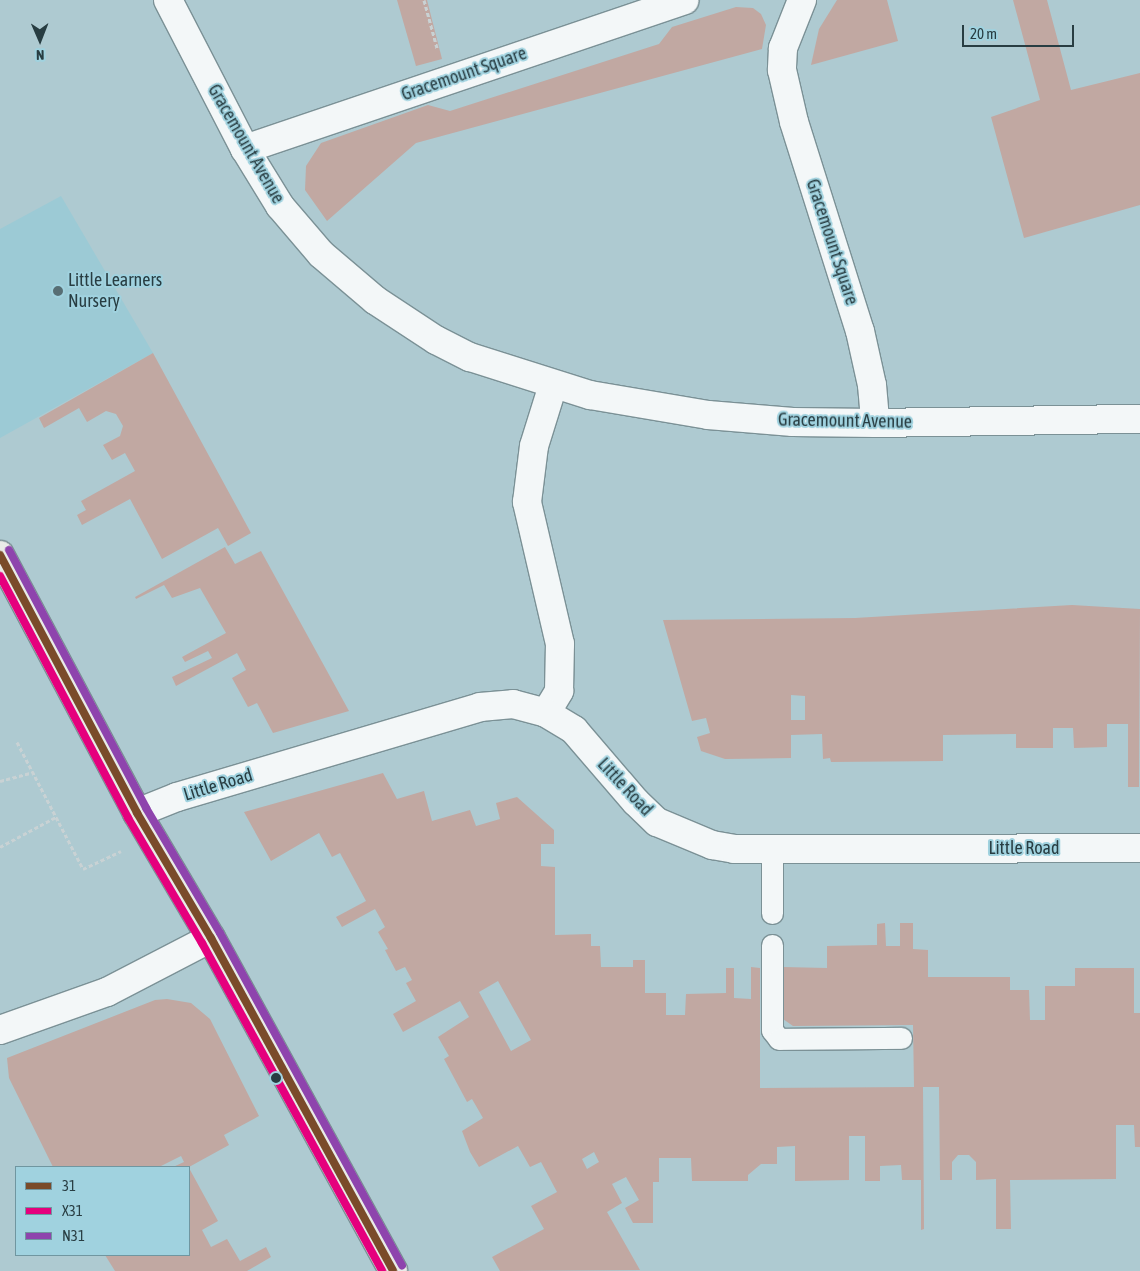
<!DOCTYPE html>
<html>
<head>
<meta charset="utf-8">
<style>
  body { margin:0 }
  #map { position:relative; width:1140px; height:1271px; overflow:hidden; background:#aecad1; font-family:"Asap Condensed",sans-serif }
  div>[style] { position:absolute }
  .built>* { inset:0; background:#9ccad5 }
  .green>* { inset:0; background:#c1a8a2 }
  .path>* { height:3px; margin-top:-1.5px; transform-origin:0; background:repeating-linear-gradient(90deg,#c9d2d4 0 4px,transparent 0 6.5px) }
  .roads { filter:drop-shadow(1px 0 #7b9196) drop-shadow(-1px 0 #7b9196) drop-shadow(0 1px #7b9196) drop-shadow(0 -1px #7b9196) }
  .lane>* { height:21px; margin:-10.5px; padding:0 10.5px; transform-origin:10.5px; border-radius:10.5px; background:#f3f7f8 }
  .street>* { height:28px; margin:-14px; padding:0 14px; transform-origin:14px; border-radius:14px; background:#f3f7f8 }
  .secondary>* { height:28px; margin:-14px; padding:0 14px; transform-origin:14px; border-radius:14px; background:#e9ebe8 }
  .bus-1>* { height:8px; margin:-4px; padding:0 4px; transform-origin:4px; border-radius:4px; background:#7a4b2a }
  .bus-2>* { height:8px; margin:-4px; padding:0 4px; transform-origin:4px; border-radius:4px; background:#e5007d }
  .bus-3>* { height:8px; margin:-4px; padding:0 4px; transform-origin:4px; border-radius:4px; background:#8e44ad }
  .dots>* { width:14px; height:14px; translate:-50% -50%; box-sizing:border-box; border:2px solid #a0d2df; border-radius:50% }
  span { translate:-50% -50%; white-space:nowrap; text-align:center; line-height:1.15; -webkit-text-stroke:4px #a0d2df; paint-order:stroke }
  .street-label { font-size:18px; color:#283d42 }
  .poi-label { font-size:18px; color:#283d42 }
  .left { translate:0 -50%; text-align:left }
  .legend { position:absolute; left:15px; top:1166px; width:175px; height:90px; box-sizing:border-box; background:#a0d2df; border:1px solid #7096a0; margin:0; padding:6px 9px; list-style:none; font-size:15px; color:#283d42 }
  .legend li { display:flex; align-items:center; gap:10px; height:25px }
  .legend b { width:25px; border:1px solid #7096a0 }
  .north { position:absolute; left:15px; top:15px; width:50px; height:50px; -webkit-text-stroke:4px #a0d2df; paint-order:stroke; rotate:179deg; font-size:14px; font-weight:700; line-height:20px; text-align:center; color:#283d42 }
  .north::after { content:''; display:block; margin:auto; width:18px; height:22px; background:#283d42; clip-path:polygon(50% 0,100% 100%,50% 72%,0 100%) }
  .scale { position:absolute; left:962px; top:25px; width:112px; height:22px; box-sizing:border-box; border:2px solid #283d42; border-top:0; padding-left:6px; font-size:15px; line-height:18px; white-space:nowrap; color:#283d42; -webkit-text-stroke:4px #a0d2df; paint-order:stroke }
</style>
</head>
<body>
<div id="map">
  <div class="built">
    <div style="clip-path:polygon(61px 196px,153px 353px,0 438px,0 229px)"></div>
  </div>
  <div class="green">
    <div style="clip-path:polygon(397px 0,427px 0,442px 59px,416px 66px)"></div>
    <div style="clip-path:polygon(837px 0,887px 0,898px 41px,811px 65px,819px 29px)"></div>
    <div style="clip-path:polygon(1013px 0,1047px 0,1071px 90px,1140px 73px,1140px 205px,1024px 238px,991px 117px,1040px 100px)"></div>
    <div style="clip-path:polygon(736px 7px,753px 8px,761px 14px,766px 25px,762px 49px,416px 143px,327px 221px,305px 190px,306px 166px,321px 143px,428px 105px,450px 111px,659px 44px,672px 27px)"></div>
    <div style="clip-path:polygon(153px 353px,251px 533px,228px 546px,218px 528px,162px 559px,130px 499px,82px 525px,77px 515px,86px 510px,81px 501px,135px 471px,125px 453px,112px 460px,103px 445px,120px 436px,123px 426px,116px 414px,106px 411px,87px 422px,79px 408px,44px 428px,39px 418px)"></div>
    <div style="clip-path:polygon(225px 547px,235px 564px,261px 551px,349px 711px,273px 733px,257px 703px,248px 707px,232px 678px,246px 670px,237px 653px,176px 686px,172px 677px,212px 658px,208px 651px,185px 662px,182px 657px,226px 633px,200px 588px,172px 598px,164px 585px,136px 599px,135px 597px)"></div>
    <div style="clip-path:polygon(evenodd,1072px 605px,1140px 609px,1139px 787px,1128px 787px,1128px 724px,1107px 724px,1107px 747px,1074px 748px,1073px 728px,1053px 728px,1053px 748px,1016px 748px,1016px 734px,943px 735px,943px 761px,831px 762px,830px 758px,823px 759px,822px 734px,791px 735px,791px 758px,725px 759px,701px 751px,697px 737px,710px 733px,706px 718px,692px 721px,663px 620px,855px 618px,1072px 605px,791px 695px,805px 696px,805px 720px,791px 720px,791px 695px)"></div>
    <div style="clip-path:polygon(evenodd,383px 773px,397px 799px,424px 791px,432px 821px,470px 810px,476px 826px,500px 819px,496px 803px,517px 797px,554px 830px,554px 844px,541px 844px,541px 866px,555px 867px,555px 935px,591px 934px,591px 946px,600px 946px,601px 967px,633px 967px,633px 960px,645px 960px,645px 993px,666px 993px,666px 1015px,685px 1015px,686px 994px,726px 993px,726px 968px,734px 968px,734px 998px,751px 999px,751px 967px,760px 968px,760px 1088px,914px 1087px,913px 1025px,793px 1026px,783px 1019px,783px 967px,827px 968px,827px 946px,877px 945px,877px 924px,885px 923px,886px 946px,900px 946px,900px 923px,913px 923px,913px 949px,928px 950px,928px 977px,1010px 977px,1010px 990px,1029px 990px,1030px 1020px,1045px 1020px,1045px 986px,1075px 986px,1075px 968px,1134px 968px,1134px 1013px,1140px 1013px,1140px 1147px,1135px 1147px,1134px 1125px,1116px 1125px,1116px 1179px,1010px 1180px,1011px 1229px,996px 1229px,996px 1179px,976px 1180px,976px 1162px,969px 1155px,958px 1155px,952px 1162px,952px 1180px,940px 1180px,939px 1087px,923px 1087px,924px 1229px,921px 1230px,921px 1180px,902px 1180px,901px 1165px,880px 1166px,880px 1181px,865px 1181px,865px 1136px,849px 1136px,849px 1180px,795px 1181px,795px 1146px,777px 1147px,777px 1164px,761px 1164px,748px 1175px,748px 1181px,692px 1181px,691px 1158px,659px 1158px,659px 1182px,653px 1182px,653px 1223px,633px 1223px,625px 1208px,639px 1200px,626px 1177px,612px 1184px,622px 1203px,607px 1212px,640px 1270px,500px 1271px,492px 1257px,544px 1229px,531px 1206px,557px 1192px,541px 1162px,530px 1167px,518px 1146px,479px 1167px,470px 1152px,462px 1131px,483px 1118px,472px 1099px,467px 1102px,444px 1059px,449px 1056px,438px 1037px,469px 1017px,460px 1001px,403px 1032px,393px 1014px,416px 1001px,406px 983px,412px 980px,405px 967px,396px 971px,385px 950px,388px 949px,378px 932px,385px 927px,375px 909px,342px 927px,336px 917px,366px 901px,340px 853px,332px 857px,319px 833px,271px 861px,244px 812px,383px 773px,498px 981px,531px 1040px,511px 1051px,479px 992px,498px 981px,383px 773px,594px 1152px,599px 1162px,587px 1169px,582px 1159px,594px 1152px)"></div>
    <div style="clip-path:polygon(167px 999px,191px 1003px,210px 1019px,259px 1116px,224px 1135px,229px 1145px,189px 1167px,173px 1167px,184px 1162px,181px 1156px,159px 1167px,53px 1167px,9px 1078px,7px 1058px,155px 1000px)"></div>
    <div style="clip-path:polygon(189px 1168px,218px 1221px,202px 1230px,211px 1247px,227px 1239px,240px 1261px,266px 1247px,271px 1257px,247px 1271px,115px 1271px,105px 1255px,189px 1255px)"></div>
  </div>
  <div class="path">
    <div style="left:424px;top:0;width:50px;rotate:74.8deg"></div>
    <div style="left:17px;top:742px;width:143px;rotate:62.5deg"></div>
    <div style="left:83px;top:869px;width:42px;rotate:-25.3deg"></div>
    <div style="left:0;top:781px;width:34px;rotate:-15deg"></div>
    <div style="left:0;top:847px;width:64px;rotate:-28.2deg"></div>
  </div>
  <div class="roads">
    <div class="lane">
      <div style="left:772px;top:849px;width:64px;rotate:90deg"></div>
      <div style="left:772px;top:945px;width:85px;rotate:90deg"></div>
      <div style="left:772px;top:1030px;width:11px;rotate:52deg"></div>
      <div style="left:779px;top:1039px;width:122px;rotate:-0.5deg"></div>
    </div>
    <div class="street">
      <div style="left:168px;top:0;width:168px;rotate:62.7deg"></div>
      <div style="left:245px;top:149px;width:67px;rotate:58.4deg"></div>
      <div style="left:280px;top:206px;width:63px;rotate:49.5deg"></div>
      <div style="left:321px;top:254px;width:71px;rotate:40.4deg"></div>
      <div style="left:375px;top:300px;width:73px;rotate:33.3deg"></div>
      <div style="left:436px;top:340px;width:38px;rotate:27deg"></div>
      <div style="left:470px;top:357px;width:126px;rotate:17.6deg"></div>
      <div style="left:590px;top:395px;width:120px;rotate:9.6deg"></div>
      <div style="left:708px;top:415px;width:85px;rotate:4.7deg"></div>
      <div style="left:793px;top:422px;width:82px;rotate:0.7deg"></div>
      <div style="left:875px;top:423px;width:265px;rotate:-0.9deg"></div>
      <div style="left:802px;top:0;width:52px;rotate:111.6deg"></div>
      <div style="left:783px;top:48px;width:22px;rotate:93deg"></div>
      <div style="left:782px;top:70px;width:53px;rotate:77deg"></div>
      <div style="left:794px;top:122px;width:219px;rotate:72.5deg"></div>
      <div style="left:860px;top:331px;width:55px;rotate:77.5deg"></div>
      <div style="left:872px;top:385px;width:38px;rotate:85deg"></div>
      <div style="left:245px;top:149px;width:464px;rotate:-18.7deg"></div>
      <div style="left:546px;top:713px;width:26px;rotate:-59deg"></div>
      <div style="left:559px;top:691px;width:47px;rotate:-88.8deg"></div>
      <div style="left:560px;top:644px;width:146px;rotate:-103.1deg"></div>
      <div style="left:527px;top:502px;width:56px;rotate:-82.9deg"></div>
      <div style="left:534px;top:446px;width:64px;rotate:-72.7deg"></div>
      <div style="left:137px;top:813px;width:43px;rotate:-21.8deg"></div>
      <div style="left:177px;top:797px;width:316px;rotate:-16.5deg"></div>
      <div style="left:480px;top:707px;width:33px;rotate:-5deg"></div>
      <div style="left:513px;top:704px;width:34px;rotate:15deg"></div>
      <div style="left:546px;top:713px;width:33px;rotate:31deg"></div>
      <div style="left:574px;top:730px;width:95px;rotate:49.3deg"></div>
      <div style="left:636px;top:802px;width:29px;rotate:44deg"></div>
      <div style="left:657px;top:822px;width:60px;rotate:22.7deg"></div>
      <div style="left:712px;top:845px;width:22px;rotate:10deg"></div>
      <div style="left:734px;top:849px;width:406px;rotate:-0.1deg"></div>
      <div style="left:0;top:1030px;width:114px;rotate:-19.6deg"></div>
      <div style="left:107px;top:992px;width:117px;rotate:-27.4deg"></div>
    </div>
    <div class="secondary">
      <div style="left:0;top:555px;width:292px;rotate:62deg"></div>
      <div style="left:137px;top:813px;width:145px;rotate:59.4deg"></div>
      <div style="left:211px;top:938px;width:379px;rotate:61.3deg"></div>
    </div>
  </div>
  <div class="bus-1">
    <div style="left:0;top:555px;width:292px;rotate:62deg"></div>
    <div style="left:137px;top:813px;width:145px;rotate:59.4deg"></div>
    <div style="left:211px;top:938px;width:379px;rotate:61.3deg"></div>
  </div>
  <div class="bus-2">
    <div style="left:0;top:576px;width:274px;rotate:62.1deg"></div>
    <div style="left:128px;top:818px;width:145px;rotate:59.4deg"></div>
    <div style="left:202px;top:943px;width:374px;rotate:61.2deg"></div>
  </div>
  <div class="bus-3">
    <div style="left:9px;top:550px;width:292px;rotate:62deg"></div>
    <div style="left:146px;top:808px;width:145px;rotate:59.4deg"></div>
    <div style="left:220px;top:933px;width:379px;rotate:61.3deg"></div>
  </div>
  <div class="dots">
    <div style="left:58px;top:291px;background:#576e74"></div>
    <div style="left:276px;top:1078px;background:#283d42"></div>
  </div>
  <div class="street-label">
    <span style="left:464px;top:74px;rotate:-19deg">Gracemount Square</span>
    <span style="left:246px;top:144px;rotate:60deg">Gracemount Avenue</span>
    <span style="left:832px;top:242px;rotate:72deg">Gracemount Square</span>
    <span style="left:845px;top:421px;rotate:1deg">Gracemount Avenue</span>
    <span style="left:218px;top:785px;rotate:-17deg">Little Road</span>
    <span style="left:625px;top:787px;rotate:47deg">Little Road</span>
    <span style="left:1024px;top:848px">Little Road</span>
  </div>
  <div class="poi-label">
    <span class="left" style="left:68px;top:291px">Little Learners<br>Nursery</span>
  </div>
  <ul class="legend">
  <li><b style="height:6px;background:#7a4b2a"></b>31</li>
  <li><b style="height:6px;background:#e5007d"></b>X31</li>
  <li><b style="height:6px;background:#8e44ad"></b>N31</li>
  </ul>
  <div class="north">N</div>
  <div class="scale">20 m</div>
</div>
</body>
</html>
